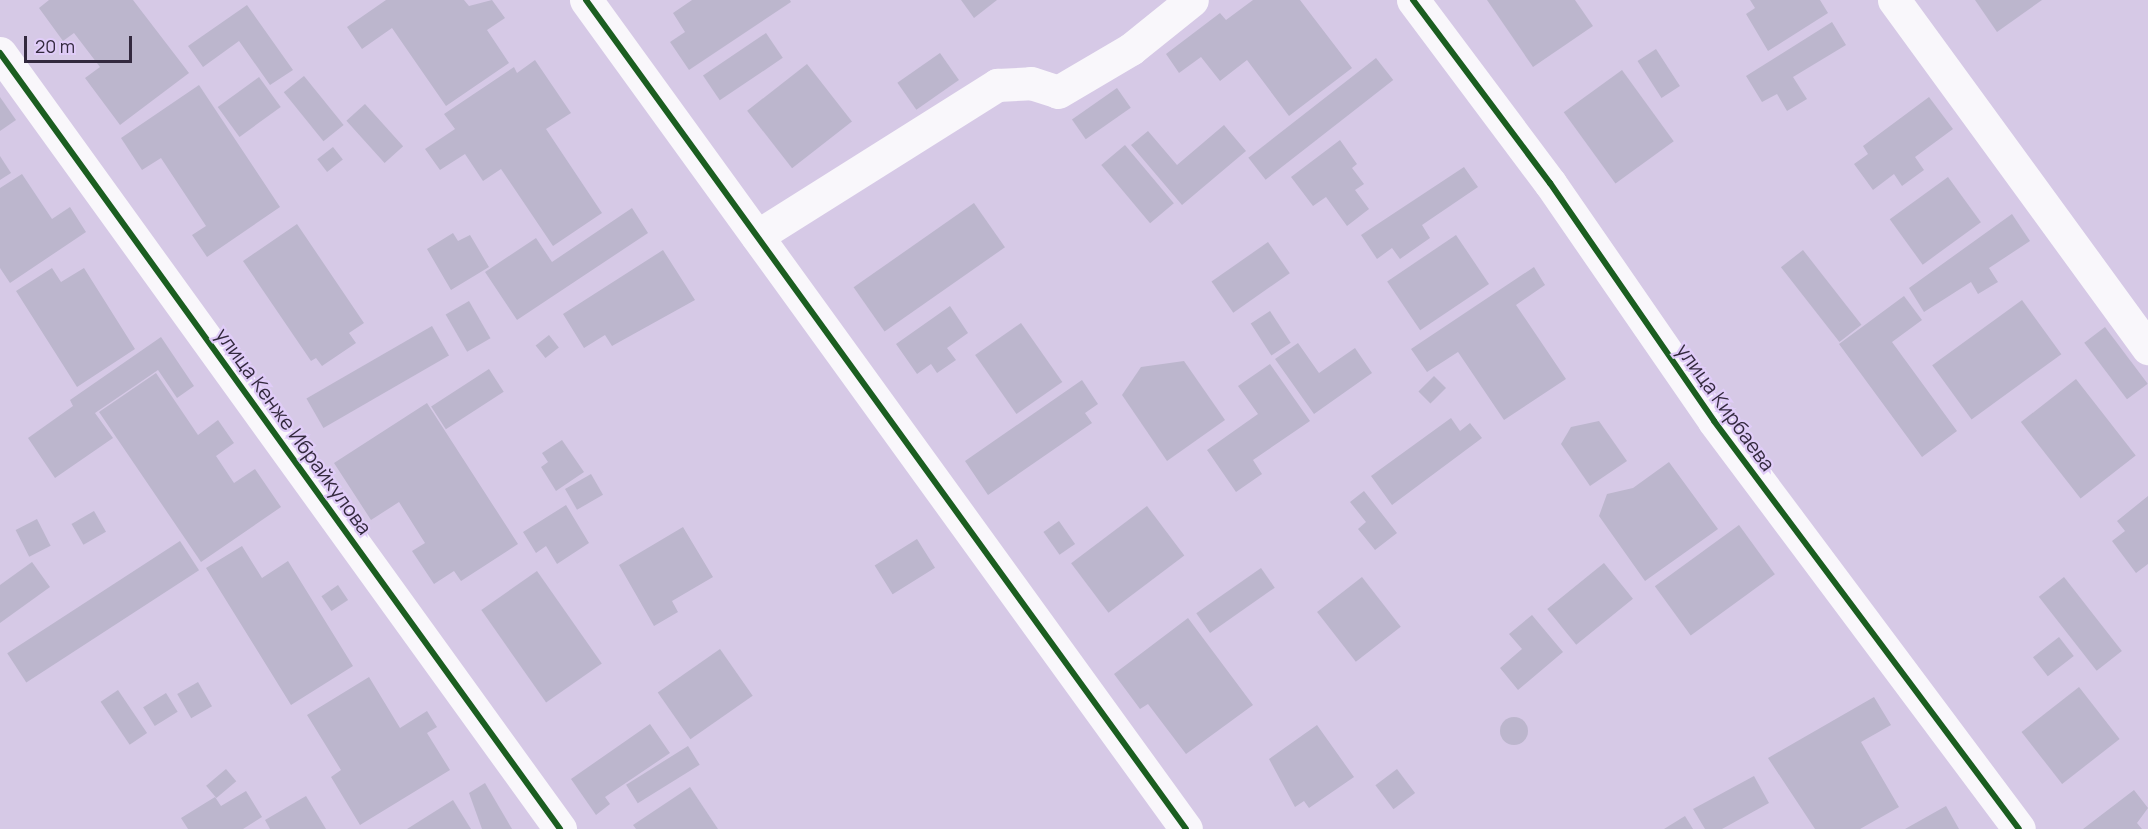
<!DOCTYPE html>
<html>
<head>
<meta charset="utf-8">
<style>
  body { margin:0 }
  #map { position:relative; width:2148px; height:829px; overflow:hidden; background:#d6c9e6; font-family:Manrope,sans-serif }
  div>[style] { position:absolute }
  .building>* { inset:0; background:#bcb6cd; transform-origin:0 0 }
  .round { border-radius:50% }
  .minor>* { height:33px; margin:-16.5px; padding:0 16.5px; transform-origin:16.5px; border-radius:16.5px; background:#f9f7fb }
  .cycleway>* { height:6px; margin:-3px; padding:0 3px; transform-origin:3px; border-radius:3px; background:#1b5e20 }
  span { translate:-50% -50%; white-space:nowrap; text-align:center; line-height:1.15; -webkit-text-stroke:4.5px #e0ccf8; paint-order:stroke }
  .street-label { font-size:20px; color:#33293e }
  .scale { position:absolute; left:24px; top:36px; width:108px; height:27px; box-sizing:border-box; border:3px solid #33293e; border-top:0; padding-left:8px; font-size:18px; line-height:21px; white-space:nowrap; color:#33293e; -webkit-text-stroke:4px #e0ccf8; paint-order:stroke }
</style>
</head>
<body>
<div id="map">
  <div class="building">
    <div style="clip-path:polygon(49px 0,133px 0,189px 73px,120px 125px,85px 78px,100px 67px,74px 33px,63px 41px,39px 8px)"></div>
    <div style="clip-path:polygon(386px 0,464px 0,469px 6px,492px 0,505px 18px,487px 30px,509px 63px,446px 106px,392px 28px,362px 49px,347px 27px)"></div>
    <div style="clip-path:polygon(692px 0,790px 0,791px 2px,689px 70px,670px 42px,685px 32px,673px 13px)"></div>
    <div style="clip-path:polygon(961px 0,997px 0,974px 18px)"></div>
    <div style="clip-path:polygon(1253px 0,1300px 0,1352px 68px,1289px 116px,1247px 60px,1220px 81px,1201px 57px,1179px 73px,1166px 54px,1220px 13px,1226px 20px)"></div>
    <div style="clip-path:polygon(1487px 0,1575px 0,1593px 26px,1533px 67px)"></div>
    <div style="clip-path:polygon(1750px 0,1820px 0,1828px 13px,1768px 51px,1746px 14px,1755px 8px)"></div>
    <div style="clip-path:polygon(1975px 0,2042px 0,1997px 32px)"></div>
    <div style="clip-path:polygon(247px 5px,293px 70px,270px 85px,239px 41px,203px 67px,188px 46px)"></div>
    <div style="clip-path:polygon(1832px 22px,1846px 45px,1793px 77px,1807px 99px,1787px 111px,1777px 94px,1762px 102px,1746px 76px)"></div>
    <div style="left:766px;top:33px;width:30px;height:76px;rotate:56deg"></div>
    <div style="left:1656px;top:49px;width:44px;height:22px;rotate:57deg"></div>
    <div style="left:940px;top:53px;width:33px;height:52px;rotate:55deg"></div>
    <div style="left:1376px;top:58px;width:28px;height:162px;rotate:52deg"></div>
    <div style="clip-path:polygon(535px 60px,571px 113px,546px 129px,602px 213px,553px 246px,501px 169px,483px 181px,465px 154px,440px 170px,425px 149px,455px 129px,444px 114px,514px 67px,517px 73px)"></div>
    <div style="left:807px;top:64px;width:73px;height:76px;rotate:52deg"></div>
    <div style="left:1622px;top:70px;width:88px;height:72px;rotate:54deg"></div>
    <div style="left:304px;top:76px;width:63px;height:26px;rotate:51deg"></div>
    <div style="left:259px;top:77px;width:37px;height:51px;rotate:54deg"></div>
    <div style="clip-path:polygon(199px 85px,280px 207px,207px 257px,192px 235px,206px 226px,161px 158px,142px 170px,121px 138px)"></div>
    <div style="left:1117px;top:88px;width:24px;height:55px;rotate:55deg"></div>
    <div style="clip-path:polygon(0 97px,16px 120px,0 131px)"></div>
    <div style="clip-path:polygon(1929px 97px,1953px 129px,1915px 157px,1924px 170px,1902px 186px,1894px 174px,1873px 190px,1854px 164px,1868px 154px,1863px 146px)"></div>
    <div style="left:365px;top:104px;width:57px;height:25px;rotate:48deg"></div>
    <div style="clip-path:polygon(1224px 125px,1246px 151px,1182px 205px,1131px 145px,1148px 131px,1177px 165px)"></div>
    <div style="clip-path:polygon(1340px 140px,1357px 164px,1352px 168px,1364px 184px,1355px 190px,1369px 209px,1347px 226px,1326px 197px,1313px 206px,1291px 177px)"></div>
    <div style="left:1125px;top:145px;width:76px;height:31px;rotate:50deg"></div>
    <div style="left:333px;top:147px;width:16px;height:20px;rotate:52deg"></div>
    <div style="clip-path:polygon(0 156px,11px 173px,0 180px)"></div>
    <div style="clip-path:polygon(1464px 167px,1478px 187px,1422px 225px,1430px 238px,1400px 259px,1392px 248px,1377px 259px,1361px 235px)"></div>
    <div style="clip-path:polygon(22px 174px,52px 219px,70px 207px,86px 232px,10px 283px,0 268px,0 188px)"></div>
    <div style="left:1948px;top:177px;width:56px;height:72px;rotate:54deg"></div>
    <div style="left:974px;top:203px;width:54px;height:147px;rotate:55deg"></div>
    <div style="clip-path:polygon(632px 208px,648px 233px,517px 320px,485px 272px,536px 238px,552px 262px)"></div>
    <div style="clip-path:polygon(2012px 214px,2030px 241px,1989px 268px,1998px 282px,1978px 294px,1971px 282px,1924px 312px,1909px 288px)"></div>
    <div style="clip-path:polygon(297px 224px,364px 323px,349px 333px,356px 343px,322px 366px,316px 358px,311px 361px,243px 261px)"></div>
    <div style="clip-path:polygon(453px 233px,458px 241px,470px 235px,489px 267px,451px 290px,427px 249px)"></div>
    <div style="left:1456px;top:235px;width:59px;height:83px;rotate:56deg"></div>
    <div style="left:1268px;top:242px;width:38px;height:69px;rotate:55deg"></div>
    <div style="clip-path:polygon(663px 250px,695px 300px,612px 346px,605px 335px,584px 348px,563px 314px)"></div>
    <div style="left:1803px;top:250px;width:95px;height:28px;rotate:52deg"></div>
    <div style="clip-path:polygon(1534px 267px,1545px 285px,1516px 305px,1566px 379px,1504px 420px,1458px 352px,1427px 372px,1411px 349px)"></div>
    <div style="clip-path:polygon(52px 268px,61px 282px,84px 268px,135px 349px,77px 387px,16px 291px)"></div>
    <div style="clip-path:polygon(1904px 296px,1922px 320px,1892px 342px,1957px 431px,1922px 457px,1839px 344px)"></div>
    <div style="left:2022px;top:300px;width:67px;height:111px;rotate:54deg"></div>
    <div style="left:469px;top:301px;width:43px;height:27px;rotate:60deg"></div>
    <div style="clip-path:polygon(950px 306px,968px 333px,947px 348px,956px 360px,937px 373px,931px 364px,917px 374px,896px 344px)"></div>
    <div style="left:1270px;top:311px;width:38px;height:23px;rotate:57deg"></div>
    <div style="left:1021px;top:323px;width:72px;height:56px;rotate:55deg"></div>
    <div style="left:432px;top:326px;width:34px;height:145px;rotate:60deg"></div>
    <div style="left:2105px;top:327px;width:71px;height:26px;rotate:53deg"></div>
    <div style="left:549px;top:335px;width:16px;height:17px;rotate:52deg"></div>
    <div style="clip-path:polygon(161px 337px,194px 386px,177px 398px,158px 370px,95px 413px,113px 438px,55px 478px,28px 438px,73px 406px,70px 400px)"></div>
    <div style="clip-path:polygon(1298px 343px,1319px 373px,1355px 348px,1372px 373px,1314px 414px,1275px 359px)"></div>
    <div style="clip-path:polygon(1184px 361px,1225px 420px,1167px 461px,1122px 395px,1141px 367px)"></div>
    <div style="clip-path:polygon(1270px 364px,1310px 421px,1253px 460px,1262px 474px,1236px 492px,1207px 450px,1258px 414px,1238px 386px)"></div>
    <div style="left:489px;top:369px;width:27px;height:69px;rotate:57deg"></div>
    <div style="clip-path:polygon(156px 373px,198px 435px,218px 420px,234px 443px,216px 456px,234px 483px,255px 469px,281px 507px,201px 562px,99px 412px)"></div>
    <div style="left:1434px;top:376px;width:17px;height:22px;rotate:45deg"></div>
    <div style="left:2076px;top:379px;width:97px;height:70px;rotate:52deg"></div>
    <div style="clip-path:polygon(1082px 380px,1098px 404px,1085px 413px,1092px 423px,988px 495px,965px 461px)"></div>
    <div style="clip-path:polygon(427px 403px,518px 544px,461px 581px,454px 571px,434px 584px,412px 551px,425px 543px,399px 502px,371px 520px,334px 463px)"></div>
    <div style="clip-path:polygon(1451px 418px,1460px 431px,1470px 423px,1482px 438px,1392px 505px,1371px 476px)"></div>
    <div style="clip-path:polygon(1599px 421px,1627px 461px,1590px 486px,1561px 444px,1571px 427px)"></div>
    <div style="clip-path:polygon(562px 440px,584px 472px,556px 491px,541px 467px,548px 462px,542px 453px)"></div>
    <div style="clip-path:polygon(1669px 462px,1718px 529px,1645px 581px,1599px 516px,1607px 494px,1633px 488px)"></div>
    <div style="left:591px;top:474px;width:24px;height:30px;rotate:60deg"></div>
    <div style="clip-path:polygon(1364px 491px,1397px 533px,1375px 550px,1358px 529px,1366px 522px,1350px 502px)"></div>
    <div style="clip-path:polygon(2148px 496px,2148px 564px,2136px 573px,2112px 541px,2125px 531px,2117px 521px)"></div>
    <div style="clip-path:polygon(566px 505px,589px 543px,557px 564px,546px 546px,536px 553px,523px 532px)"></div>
    <div style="left:1147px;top:506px;width:62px;height:95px;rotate:53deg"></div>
    <div style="left:94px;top:511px;width:24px;height:26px;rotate:60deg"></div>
    <div style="left:37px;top:519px;width:30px;height:24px;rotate:63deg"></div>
    <div style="left:1059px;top:521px;width:28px;height:19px;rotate:55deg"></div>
    <div style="left:1739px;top:525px;width:61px;height:104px;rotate:54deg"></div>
    <div style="clip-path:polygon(683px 527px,713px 577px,672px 601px,678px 612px,654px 626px,619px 565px)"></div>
    <div style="left:917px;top:539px;width:34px;height:50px;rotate:58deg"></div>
    <div style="left:180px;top:541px;width:35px;height:206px;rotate:57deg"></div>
    <div style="clip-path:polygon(242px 546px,262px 578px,288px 561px,353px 666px,291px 705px,206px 568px)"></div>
    <div style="clip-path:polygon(32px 562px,50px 587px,0 623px,0 585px)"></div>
    <div style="left:1604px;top:563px;width:46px;height:73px;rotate:51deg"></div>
    <div style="left:1261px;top:568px;width:24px;height:79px;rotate:55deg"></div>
    <div style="left:537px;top:571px;width:113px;height:68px;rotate:55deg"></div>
    <div style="left:1362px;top:577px;width:63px;height:57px;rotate:52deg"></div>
    <div style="left:2064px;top:577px;width:94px;height:32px;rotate:52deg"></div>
    <div style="left:338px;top:585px;width:18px;height:20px;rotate:56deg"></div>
    <div style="clip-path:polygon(1532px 615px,1563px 652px,1518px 690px,1500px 668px,1522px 649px,1509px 634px)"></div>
    <div style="clip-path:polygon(1188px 618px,1253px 705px,1186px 754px,1148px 704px,1140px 709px,1114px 674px)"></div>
    <div style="left:2059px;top:637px;width:24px;height:33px;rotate:52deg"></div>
    <div style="left:720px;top:649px;width:57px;height:76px;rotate:55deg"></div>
    <div style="clip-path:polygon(369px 677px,400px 728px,427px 711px,437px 727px,427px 733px,450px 770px,360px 825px,331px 777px,341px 770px,307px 715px)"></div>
    <div style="left:198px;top:682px;width:28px;height:24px;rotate:60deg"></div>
    <div style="left:2079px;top:687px;width:66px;height:73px;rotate:52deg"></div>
    <div style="left:118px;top:690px;width:52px;height:21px;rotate:56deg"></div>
    <div style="left:166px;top:693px;width:22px;height:27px;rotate:58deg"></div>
    <div style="clip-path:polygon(1874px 697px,1891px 725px,1861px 742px,1899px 807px,1860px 829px,1815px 829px,1768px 758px)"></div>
    <div class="round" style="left:1500px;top:717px;width:28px;height:28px"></div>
    <div style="clip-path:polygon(650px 724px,670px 753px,605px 797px,610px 804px,596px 815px,571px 779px)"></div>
    <div style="clip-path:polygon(1317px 725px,1354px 777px,1309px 808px,1304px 801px,1295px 807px,1269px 759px)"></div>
    <div style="left:688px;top:746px;width:22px;height:73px;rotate:58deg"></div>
    <div style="left:226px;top:769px;width:16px;height:26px;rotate:50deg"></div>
    <div style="left:1397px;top:769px;width:30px;height:27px;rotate:53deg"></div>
    <div style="clip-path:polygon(1754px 776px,1769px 803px,1722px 829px,1705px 829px,1693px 809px)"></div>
    <div style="clip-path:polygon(485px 783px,512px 829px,482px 829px,469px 793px)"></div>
    <div style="clip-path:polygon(690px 787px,718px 829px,636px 829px,633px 825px)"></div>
    <div style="clip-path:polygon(2134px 790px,2148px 808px,2137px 823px,2142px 829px,2083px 829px)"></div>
    <div style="clip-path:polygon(246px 791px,262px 817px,243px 829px,188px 829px,181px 818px,215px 797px,221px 806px)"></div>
    <div style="clip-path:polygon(306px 796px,326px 829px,270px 829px,265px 820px)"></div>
    <div style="clip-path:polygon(453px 800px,471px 829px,407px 829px)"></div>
    <div style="clip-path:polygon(1946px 806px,1959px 829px,1905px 829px)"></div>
    <div style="clip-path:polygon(1685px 816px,1693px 829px,1664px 829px)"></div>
  </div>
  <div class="minor">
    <div style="left:586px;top:0;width:1023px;rotate:54.1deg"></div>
    <div style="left:1413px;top:0;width:229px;rotate:53.2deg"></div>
    <div style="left:1550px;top:183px;width:289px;rotate:55.4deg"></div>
    <div style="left:1714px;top:421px;width:509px;rotate:53.22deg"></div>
    <div style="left:1894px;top:0;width:431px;rotate:53.9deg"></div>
    <div style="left:0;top:53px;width:957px;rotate:54.18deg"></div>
    <div style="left:757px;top:236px;width:284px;rotate:-32.2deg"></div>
    <div style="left:997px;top:85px;width:34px;rotate:-3deg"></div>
    <div style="left:1031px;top:83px;width:28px;rotate:18deg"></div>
    <div style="left:1058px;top:92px;width:85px;rotate:-30.5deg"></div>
    <div style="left:1131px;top:49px;width:78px;rotate:-38.8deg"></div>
  </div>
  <div class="cycleway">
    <div style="left:586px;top:0;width:1023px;rotate:54.1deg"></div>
    <div style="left:1413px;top:0;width:229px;rotate:53.2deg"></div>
    <div style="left:1550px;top:183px;width:289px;rotate:55.4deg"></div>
    <div style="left:1714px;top:421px;width:509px;rotate:53.22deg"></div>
    <div style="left:0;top:53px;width:957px;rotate:54.18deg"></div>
  </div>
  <div class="street-label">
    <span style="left:1726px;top:407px;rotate:54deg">улица Кирбаева</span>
    <span style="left:294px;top:431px;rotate:54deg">улица Кенже Ибрайкулова</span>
  </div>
  <div class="scale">20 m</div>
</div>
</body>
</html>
